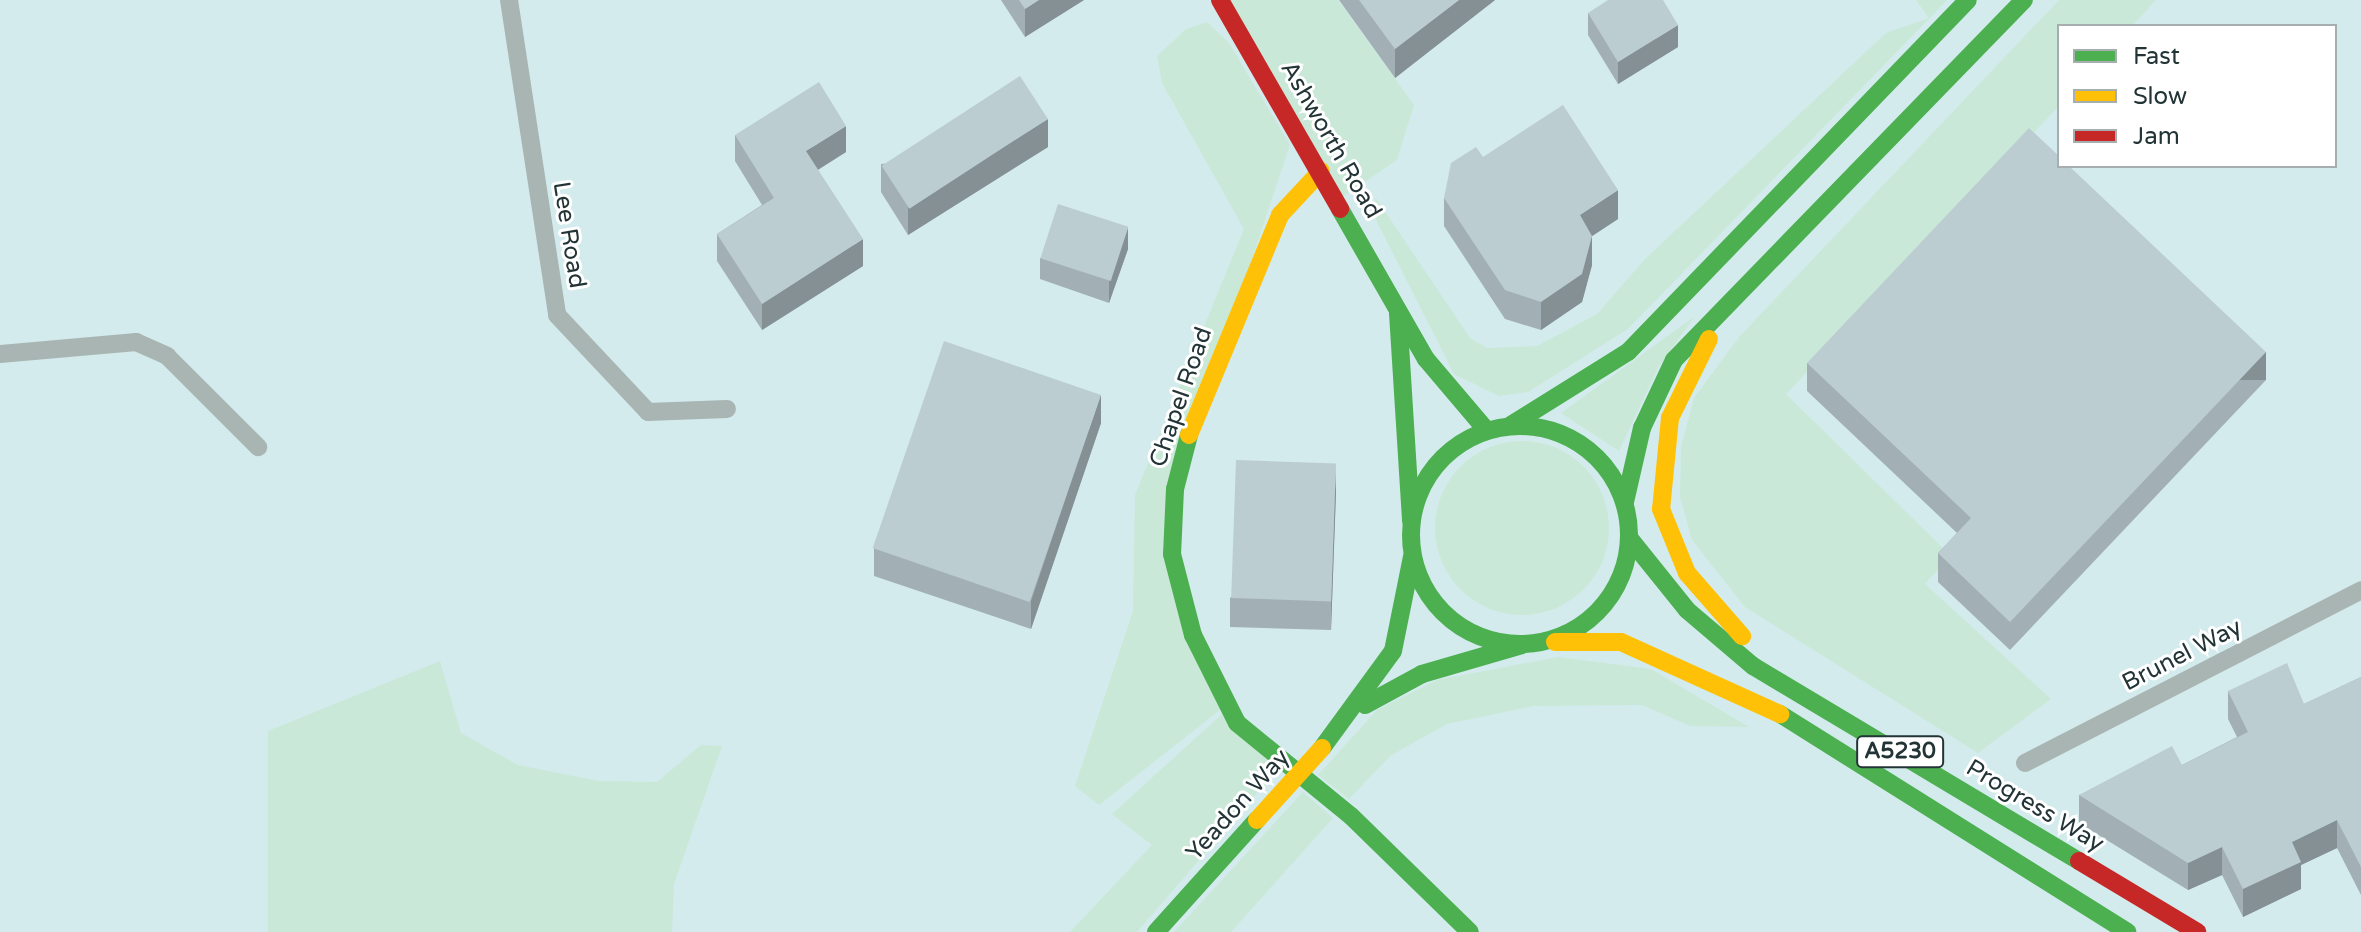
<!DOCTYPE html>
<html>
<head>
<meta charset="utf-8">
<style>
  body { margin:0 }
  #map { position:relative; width:2361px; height:932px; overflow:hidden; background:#d3ebed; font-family:"Varela Round",sans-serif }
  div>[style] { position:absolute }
  .green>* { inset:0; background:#cae8d7 }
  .round { border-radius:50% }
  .street>* { height:18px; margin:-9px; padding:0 9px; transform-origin:9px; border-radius:9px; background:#a9b5b3 }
  .fast>* { height:18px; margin:-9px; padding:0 9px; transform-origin:9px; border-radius:9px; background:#4caf50 }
  .fast>.ring { margin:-9px; padding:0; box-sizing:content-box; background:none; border:18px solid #4caf50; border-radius:50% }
  .slow>* { height:18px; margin:-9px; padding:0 9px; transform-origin:9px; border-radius:9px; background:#ffc107 }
  .jam>* { height:18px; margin:-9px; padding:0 9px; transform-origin:9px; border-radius:9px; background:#c62828 }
  .slow-bridge>* { height:18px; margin:-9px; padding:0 9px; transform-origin:9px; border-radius:9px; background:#ffc107 }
  .wall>* { inset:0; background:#a2b0b5 }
  .shaded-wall>* { inset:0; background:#849093; transform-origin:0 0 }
  .building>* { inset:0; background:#bccdd2; transform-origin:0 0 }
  span { translate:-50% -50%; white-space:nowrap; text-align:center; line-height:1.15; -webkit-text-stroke:6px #fff; paint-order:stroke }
  .shield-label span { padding:2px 6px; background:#fff; border:2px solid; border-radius:6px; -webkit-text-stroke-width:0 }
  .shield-label { font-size:22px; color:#233436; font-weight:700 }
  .street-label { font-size:24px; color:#233436 }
  .legend { position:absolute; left:2057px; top:24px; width:280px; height:144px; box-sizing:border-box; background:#fff; border:2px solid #a7aeaf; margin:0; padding:10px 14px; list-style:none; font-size:24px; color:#233436 }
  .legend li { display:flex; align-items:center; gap:16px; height:40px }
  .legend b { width:40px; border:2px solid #a7aeaf }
</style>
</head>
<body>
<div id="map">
  <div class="green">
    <div style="clip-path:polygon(1220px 0,1338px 0,1414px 105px,1397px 160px,1342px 197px)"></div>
    <div style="clip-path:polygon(1916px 0,1947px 0,1628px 329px,1528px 392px,1499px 396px,1454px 374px,1372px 212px,1376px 198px,1470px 338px,1487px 348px,1537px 346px,1597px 314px,1645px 259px,1886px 33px,1929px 18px)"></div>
    <div style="clip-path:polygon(2059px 0,2156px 0,2132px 26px,2059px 26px,2059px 106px,1786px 394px,1951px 556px,1925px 584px,2051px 699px,1978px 753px,1745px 607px,1692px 540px,1680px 497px,1681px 447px,1694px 398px,1739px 337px)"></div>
    <div style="clip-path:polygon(1207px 22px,1229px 43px,1290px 145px,1165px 519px,1220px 710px,1099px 805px,1075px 786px,1133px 611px,1135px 495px,1244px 229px,1162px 83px,1157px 56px,1186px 29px)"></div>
    <div style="clip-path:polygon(1695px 316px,1659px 366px,1619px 451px,1561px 413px)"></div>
    <div class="round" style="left:1435px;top:441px;width:174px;height:174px"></div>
    <div style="clip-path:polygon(1558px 657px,1651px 669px,1749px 727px,1690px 726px,1642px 705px,1533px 706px,1447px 724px,1390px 756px,1349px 799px,1318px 775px,1377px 710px,1437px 680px)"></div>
    <div style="clip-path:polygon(440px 661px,461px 733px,518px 765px,599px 781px,657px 782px,701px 745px,722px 746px,674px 884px,672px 932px,268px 932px,268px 731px)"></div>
    <div style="clip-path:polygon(1222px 714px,1277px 770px,1137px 932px,1070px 932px,1152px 845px,1112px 814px)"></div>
    <div style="clip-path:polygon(1303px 792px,1333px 818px,1231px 932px,1174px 932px)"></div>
  </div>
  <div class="street">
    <div style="left:509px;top:0;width:319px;rotate:81.3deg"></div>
    <div style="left:557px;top:315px;width:133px;rotate:46.8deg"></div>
    <div style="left:648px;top:412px;width:79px;rotate:-2.2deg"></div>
    <div style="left:0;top:354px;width:137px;rotate:-5deg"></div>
    <div style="left:136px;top:342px;width:34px;rotate:24deg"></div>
    <div style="left:167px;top:356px;width:129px;rotate:45deg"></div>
    <div style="left:2025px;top:763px;width:378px;rotate:-27.2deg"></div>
  </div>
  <div class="fast">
    <div style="left:1340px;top:209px;width:173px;rotate:60.2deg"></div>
    <div style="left:1426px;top:359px;width:94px;rotate:49.7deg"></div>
    <div style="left:1398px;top:313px;width:208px;rotate:86.4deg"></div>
    <div style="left:1511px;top:425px;width:138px;rotate:-32deg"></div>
    <div style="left:1628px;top:352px;width:489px;rotate:-46deg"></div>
    <div class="ring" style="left:1411px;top:426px;width:200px;height:200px"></div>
    <div style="left:1189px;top:435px;width:56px;rotate:104.5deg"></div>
    <div style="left:1175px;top:489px;width:65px;rotate:92.6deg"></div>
    <div style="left:1172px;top:554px;width:84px;rotate:75.5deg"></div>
    <div style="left:1193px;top:635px;width:98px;rotate:63.4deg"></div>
    <div style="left:1237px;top:723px;width:147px;rotate:39.2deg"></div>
    <div style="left:1351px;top:816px;width:166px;rotate:44.3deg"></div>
    <div style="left:1625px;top:502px;width:76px;rotate:-77.1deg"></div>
    <div style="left:1642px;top:428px;width:75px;rotate:-64.8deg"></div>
    <div style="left:1674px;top:360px;width:502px;rotate:-45.81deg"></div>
    <div style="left:1630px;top:539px;width:91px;rotate:51.2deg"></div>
    <div style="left:1687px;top:610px;width:87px;rotate:40.3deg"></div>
    <div style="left:1753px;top:666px;width:380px;rotate:30.9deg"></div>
    <div style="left:1365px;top:705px;width:65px;rotate:-28.5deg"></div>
    <div style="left:1422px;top:674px;width:104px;rotate:-16.2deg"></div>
    <div style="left:1780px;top:714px;width:410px;rotate:32.1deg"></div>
    <div style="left:1322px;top:748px;width:120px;rotate:-53.8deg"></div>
    <div style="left:1393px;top:651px;width:96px;rotate:-78.6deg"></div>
    <div style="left:1156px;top:932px;width:151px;rotate:-48deg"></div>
  </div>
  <div class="slow">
    <div style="left:1709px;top:339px;width:88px;rotate:116.3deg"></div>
    <div style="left:1670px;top:418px;width:91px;rotate:95.6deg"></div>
    <div style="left:1661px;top:509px;width:69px;rotate:67.9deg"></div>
    <div style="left:1687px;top:573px;width:84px;rotate:48.9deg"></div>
    <div style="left:1189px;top:435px;width:238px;rotate:-67.5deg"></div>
    <div style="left:1280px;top:215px;width:60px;rotate:-47deg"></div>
    <div style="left:1555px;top:642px;width:66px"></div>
    <div style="left:1621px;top:642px;width:175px;rotate:24.4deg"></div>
  </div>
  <div class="jam">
    <div style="left:1220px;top:0;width:241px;rotate:60.1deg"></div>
    <div style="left:2079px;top:861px;width:138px;rotate:31deg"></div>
  </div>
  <div class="slow-bridge">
    <div style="left:1257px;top:820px;width:97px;rotate:-47.9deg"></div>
  </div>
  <div class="wall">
    <div style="clip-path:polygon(1001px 0,1084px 0,1025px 37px)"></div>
    <div style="clip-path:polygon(1339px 0,1495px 0,1395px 78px)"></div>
    <div style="clip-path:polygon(1588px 13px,1678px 47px,1618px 84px,1588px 35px)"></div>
    <div style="clip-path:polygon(735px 135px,846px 152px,818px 170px,863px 266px,762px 330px,717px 261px,717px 234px,762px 205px,735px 161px)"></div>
    <div style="clip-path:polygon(1048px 147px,908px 235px,881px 192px,881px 164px)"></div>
    <div style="clip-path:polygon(1483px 157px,1618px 219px,1592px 236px,1592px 265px,1582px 302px,1541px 330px,1505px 319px,1444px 226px,1444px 198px)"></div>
    <div style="clip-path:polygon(1128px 249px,1109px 303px,1040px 279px,1040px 258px)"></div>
    <div style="clip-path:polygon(1807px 363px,2266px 380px,2010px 650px,1938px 582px,1938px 553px,1957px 533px,1807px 391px)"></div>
    <div style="clip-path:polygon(1101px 423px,1031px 629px,874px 576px,874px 548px)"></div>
    <div style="clip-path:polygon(1336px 492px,1331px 630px,1230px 627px,1230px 598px)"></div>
    <div style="clip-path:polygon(2361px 677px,2361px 895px,2337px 848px,2301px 865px,2301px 889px,2243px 917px,2222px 875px,2188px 890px,2079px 823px,2079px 795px,2182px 765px,2237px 737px,2228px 719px,2228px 691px,2304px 704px)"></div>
  </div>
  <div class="shaded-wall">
    <div style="clip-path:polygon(1039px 0,1084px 0,1025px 37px,1025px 9px)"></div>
    <div style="clip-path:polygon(1459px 0,1495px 0,1395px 78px,1395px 49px)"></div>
    <div style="clip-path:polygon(1678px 25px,1678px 47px,1618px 84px,1618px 62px)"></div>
    <div style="clip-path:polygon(1048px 119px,1048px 147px,908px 235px,908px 207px)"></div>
    <div style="clip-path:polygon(846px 126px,846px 152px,806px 177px,806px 151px)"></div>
    <div style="clip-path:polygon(1618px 190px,1618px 219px,1580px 244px,1580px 215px)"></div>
    <div style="clip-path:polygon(1128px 227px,1128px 249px,1109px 303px,1109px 281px)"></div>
    <div style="clip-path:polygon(1592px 236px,1592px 265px,1582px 302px,1541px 330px,1541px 302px)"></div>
    <div style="clip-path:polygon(863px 239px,863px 266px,762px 330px,762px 304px)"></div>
    <div style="left:2266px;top:352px;width:28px;height:372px;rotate:90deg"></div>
    <div style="clip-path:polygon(1101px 394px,1101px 423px,1031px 629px,1031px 601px)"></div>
    <div style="clip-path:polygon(1336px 464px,1336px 492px,1331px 630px,1331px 602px)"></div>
    <div style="clip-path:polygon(2337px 820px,2337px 848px,2301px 865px,2301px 889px,2243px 917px,2243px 889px,2292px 842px)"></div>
    <div style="clip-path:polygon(2222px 847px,2222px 875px,2188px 890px,2188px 863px)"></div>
  </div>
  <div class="building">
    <div style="clip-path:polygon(1019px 0,1039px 0,1025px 9px)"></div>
    <div style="clip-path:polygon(1359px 0,1459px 0,1395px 49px)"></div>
    <div style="clip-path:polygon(1608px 0,1663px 0,1678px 25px,1618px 62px,1588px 13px)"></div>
    <div style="left:1020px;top:76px;width:51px;height:165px;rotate:57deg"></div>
    <div style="clip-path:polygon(819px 82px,846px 126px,806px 151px,863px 239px,762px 304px,717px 234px,774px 198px,735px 135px)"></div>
    <div style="clip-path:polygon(1563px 105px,1618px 190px,1580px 215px,1592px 236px,1582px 274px,1541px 302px,1505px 290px,1444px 198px,1451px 163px,1476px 147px,1483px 157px)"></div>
    <div style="clip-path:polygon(2029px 128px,2059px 156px,2059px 166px,2069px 166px,2266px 352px,2010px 622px,1938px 553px,1971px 518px,1807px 363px)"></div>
    <div style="left:1058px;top:204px;width:74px;height:57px;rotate:18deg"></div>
    <div style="left:944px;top:341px;width:166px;height:219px;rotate:19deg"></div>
    <div style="left:1236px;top:460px;width:100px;height:138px;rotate:2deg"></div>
    <div style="clip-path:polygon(2287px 663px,2304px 704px,2361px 677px,2361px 867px,2337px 820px,2292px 842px,2301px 862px,2243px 889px,2222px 847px,2188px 863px,2079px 795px,2172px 746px,2182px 765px,2248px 732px,2228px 691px)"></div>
  </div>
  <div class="shield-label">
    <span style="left:1900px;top:752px">A5230</span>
  </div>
  <div class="street-label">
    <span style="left:1331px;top:140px;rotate:60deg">Ashworth Road</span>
    <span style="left:569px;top:235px;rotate:81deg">Lee Road</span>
    <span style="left:1181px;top:397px;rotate:-71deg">Chapel Road</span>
    <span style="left:2182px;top:655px;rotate:-27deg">Brunel Way</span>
    <span style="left:1238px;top:805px;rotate:-48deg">Yeadon Way</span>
    <span style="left:2035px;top:806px;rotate:31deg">Progress Way</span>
  </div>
  <ul class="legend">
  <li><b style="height:10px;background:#4caf50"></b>Fast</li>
  <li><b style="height:10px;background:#ffc107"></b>Slow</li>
  <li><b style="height:10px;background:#c62828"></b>Jam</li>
  </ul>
</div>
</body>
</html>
